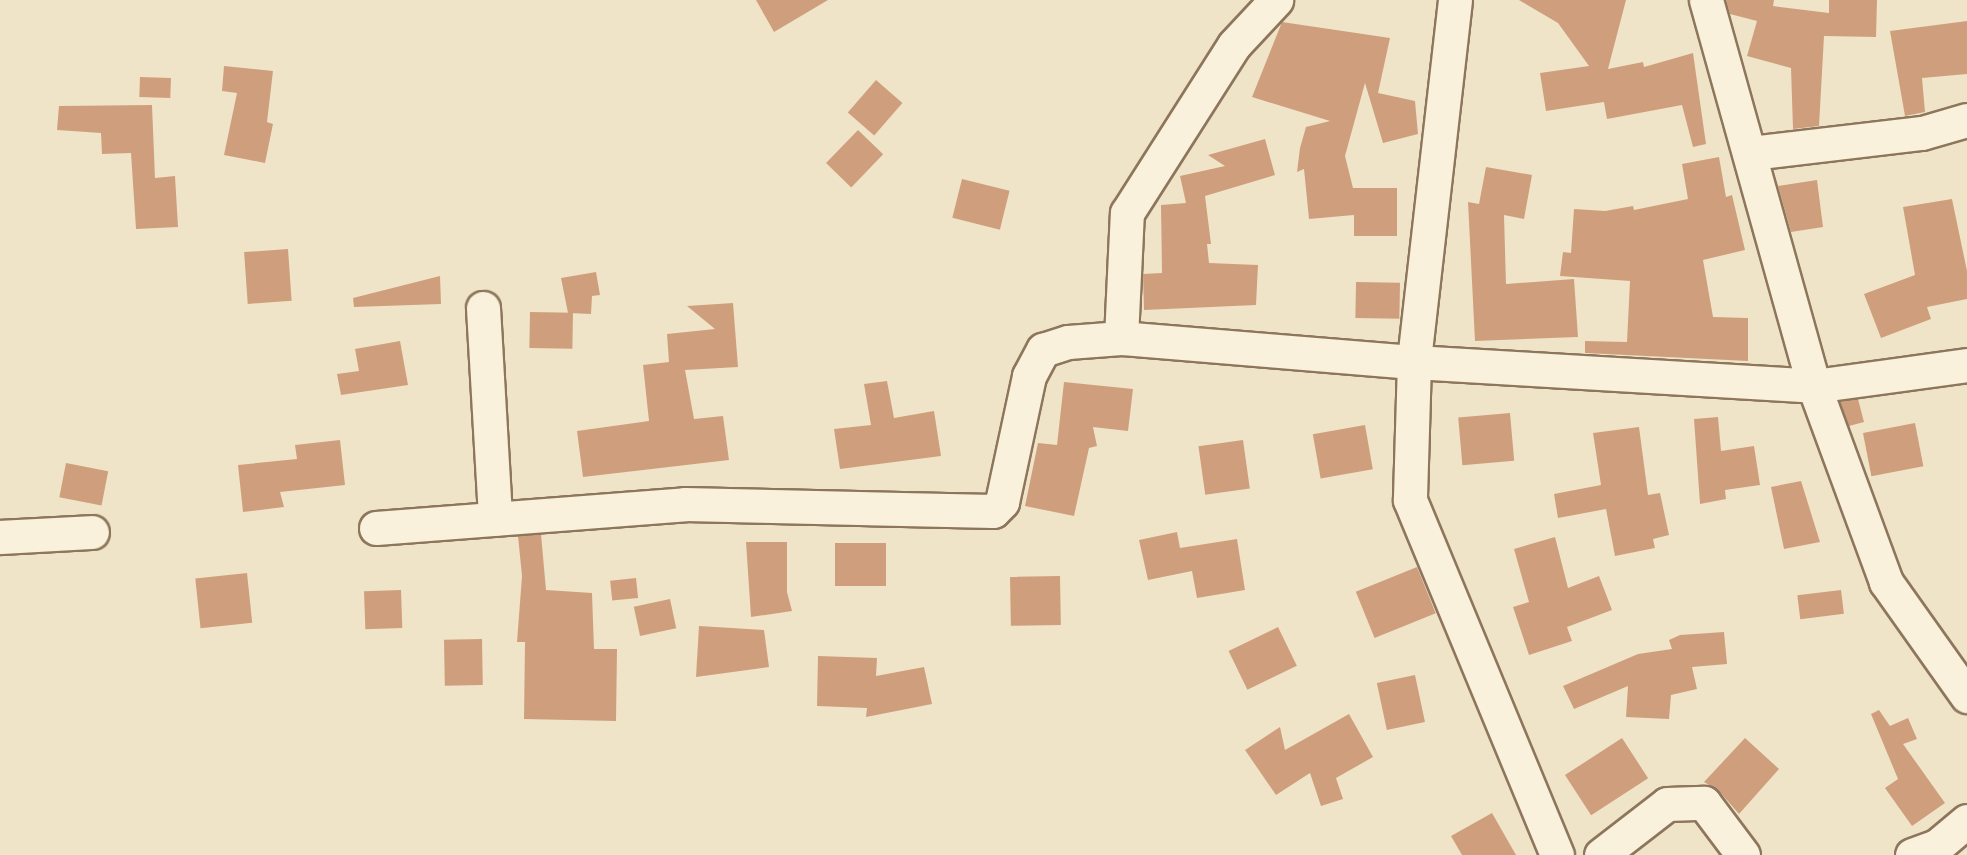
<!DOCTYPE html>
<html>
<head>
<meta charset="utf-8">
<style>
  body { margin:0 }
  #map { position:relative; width:1967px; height:855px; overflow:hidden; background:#f0e4c8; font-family:Literata,serif }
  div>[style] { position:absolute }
  .building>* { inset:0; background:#cf9f7d; transform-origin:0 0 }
  .roads { filter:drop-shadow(2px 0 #8d765c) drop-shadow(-2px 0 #8d765c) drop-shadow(0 2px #8d765c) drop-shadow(0 -2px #8d765c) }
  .minor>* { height:33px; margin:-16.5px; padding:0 16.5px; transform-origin:16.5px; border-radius:16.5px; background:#faf1dc }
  span { translate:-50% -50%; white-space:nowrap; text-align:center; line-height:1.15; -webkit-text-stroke:5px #f7eed8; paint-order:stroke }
</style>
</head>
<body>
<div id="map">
  <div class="building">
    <div style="clip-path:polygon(756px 0,828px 0,774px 32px)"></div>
    <div style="clip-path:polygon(1519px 0,1626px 0,1608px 69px,1643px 62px,1644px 67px,1693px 53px,1706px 144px,1693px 147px,1682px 105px,1607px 119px,1604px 102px,1546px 111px,1540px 73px,1589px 66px,1558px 23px)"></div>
    <div style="clip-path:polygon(1726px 0,1774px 0,1773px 6px,1829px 13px,1829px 0,1877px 0,1876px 37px,1824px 36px,1819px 126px,1793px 129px,1791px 68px,1747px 56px,1757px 21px,1730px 14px)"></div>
    <div style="clip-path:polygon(1967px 21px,1967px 74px,1922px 78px,1925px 112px,1905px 116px,1890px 31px)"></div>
    <div style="clip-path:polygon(1282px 22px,1390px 38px,1378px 93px,1415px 101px,1418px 134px,1383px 143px,1365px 83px,1345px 156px,1353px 188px,1397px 188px,1397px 236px,1354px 236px,1354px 215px,1309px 219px,1304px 169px,1297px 172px,1300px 148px,1306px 127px,1330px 121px,1252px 97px)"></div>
    <div style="clip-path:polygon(224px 66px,273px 71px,267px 122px,273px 124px,265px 163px,224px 155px,237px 93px,222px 91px)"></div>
    <div style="left:140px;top:77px;width:31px;height:20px;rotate:2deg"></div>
    <div style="left:876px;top:80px;width:35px;height:43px;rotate:41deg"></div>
    <div style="clip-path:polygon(152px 105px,155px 178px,175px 176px,178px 227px,136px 229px,131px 153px,102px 154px,101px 133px,57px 130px,59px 106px)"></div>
    <div style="left:858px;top:130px;width:35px;height:46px;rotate:44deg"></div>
    <div style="clip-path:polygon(1265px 139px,1275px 175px,1205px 196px,1211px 244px,1207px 244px,1209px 263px,1258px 265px,1256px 305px,1144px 310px,1143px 274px,1162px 273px,1161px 205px,1186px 203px,1180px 176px,1225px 166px,1208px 155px)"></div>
    <div style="clip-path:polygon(1719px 157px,1726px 197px,1732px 195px,1745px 250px,1703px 260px,1713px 317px,1748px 318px,1748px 361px,1585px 353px,1585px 341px,1627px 342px,1630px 281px,1560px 276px,1563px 252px,1571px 253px,1574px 209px,1605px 211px,1633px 206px,1634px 210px,1688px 199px,1682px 164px)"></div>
    <div style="clip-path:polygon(1486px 167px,1532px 175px,1524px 219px,1504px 215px,1506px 284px,1574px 279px,1578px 337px,1475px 341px,1468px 202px,1479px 204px)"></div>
    <div style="left:962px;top:179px;width:49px;height:40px;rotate:14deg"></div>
    <div style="clip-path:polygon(1817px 180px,1823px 227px,1791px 232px,1778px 186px)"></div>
    <div style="clip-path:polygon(1952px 199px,1967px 271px,1967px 299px,1927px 307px,1931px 319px,1881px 338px,1864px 294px,1915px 275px,1903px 207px)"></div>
    <div style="left:288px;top:249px;width:52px;height:44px;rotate:86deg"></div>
    <div style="clip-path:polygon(596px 272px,600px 295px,592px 296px,591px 314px,568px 313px,561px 278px)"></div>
    <div style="clip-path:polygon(440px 276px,441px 304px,354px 307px,353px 298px)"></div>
    <div style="left:1356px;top:282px;width:44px;height:36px;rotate:1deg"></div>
    <div style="clip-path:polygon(733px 303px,738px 367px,685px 370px,694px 419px,723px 416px,729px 460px,583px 477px,577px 431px,649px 421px,643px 365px,669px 362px,667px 334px,715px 329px,687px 306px)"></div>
    <div style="left:530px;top:312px;width:43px;height:36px;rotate:1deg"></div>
    <div style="clip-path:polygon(400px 341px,408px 385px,341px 395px,337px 374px,359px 371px,355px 349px)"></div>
    <div style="clip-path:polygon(887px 381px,894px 418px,934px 411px,941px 456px,840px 469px,834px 429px,871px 425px,864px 384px)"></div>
    <div style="clip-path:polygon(1064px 382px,1133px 389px,1128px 431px,1093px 427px,1097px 446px,1089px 448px,1074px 516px,1025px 506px,1038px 443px,1057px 445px)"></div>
    <div style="clip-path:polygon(1858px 399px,1864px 422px,1849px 426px,1840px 402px)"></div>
    <div style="left:1510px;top:413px;width:48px;height:52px;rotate:85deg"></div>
    <div style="clip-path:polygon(1718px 417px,1721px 451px,1754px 446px,1760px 485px,1725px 490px,1726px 499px,1700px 504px,1694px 419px)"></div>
    <div style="left:1915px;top:423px;width:44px;height:53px;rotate:79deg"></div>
    <div style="left:1365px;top:425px;width:45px;height:53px;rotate:80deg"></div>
    <div style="clip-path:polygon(1639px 427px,1648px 495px,1660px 493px,1669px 535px,1653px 539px,1655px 548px,1615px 556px,1606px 509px,1558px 518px,1554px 494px,1601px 485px,1593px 433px)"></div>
    <div style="clip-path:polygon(340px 440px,345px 485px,280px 492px,284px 507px,243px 512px,238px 465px,297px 459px,295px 445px)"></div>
    <div style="left:1243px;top:440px;width:49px;height:45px;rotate:82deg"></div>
    <div style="left:66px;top:463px;width:43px;height:35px;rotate:11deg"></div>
    <div style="clip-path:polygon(1801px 481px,1820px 542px,1784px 549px,1771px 487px)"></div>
    <div style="clip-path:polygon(1177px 532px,1180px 548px,1237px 539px,1245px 590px,1197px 598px,1192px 571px,1148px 580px,1139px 540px)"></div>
    <div style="clip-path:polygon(541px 534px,546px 590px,592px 593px,594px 649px,617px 649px,616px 721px,524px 719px,525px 642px,517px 642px,522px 576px,518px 536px)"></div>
    <div style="clip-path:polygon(1555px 537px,1568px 588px,1599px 576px,1612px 610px,1567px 627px,1572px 641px,1529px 655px,1513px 607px,1529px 602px,1514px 549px)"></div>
    <div style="clip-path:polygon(746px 542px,787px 542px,787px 592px,792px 611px,751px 617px)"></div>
    <div style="left:835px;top:543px;width:51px;height:43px"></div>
    <div style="left:1417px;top:567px;width:50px;height:66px;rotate:68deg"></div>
    <div style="left:247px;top:573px;width:50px;height:52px;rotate:84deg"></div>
    <div style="left:1060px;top:576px;width:49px;height:50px;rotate:89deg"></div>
    <div style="left:636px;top:578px;width:20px;height:26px;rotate:84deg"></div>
    <div style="left:401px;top:590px;width:38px;height:37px;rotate:88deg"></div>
    <div style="left:1841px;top:590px;width:24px;height:44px;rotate:83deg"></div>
    <div style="left:670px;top:599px;width:30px;height:37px;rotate:78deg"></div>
    <div style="clip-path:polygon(699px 626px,764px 630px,769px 667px,696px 677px)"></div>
    <div style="left:1278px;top:627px;width:43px;height:55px;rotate:64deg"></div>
    <div style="clip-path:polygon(1724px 632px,1727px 664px,1692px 667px,1697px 689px,1671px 695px,1669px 719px,1626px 717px,1628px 686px,1574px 709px,1563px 686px,1638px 654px,1672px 649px,1669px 640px,1680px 635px)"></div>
    <div style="left:482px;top:639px;width:46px;height:38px;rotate:89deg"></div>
    <div style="clip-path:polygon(818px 656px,877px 658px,876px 676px,924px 667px,932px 704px,866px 717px,867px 708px,817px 706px)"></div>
    <div style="left:1415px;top:675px;width:48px;height:39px;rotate:78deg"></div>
    <div style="clip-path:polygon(1879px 710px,1890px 726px,1908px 718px,1917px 739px,1903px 744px,1945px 803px,1912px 826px,1885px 788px,1898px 779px,1871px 714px)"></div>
    <div style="clip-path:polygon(1349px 714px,1373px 757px,1336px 778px,1343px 799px,1321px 806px,1310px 773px,1276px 795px,1245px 750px,1280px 727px,1285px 750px)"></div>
    <div style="left:1622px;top:738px;width:48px;height:68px;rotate:57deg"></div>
    <div style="clip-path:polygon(1745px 738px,1779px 769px,1739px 814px,1719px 791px,1704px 782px)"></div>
    <div style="clip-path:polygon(1492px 813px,1516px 855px,1462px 855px,1451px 836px)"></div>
  </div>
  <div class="roads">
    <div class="minor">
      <div style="left:1455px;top:0;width:364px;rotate:96.5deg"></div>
      <div style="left:1414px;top:362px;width:138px;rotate:91.7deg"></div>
      <div style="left:1410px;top:500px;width:384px;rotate:67.5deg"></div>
      <div style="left:1706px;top:0;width:401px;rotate:74.4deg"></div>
      <div style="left:1814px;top:386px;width:209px;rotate:69.8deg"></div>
      <div style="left:1886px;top:582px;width:140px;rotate:54.6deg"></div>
      <div style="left:1751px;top:153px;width:172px;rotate:-6.7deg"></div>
      <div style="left:1922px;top:133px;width:47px;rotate:-16.1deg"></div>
      <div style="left:483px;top:308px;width:211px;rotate:86.7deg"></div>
      <div style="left:1121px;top:338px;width:125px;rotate:-87.3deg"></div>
      <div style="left:1127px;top:213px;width:199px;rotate:-57.5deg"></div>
      <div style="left:1234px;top:45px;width:62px;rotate:-47deg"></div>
      <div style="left:376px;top:528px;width:310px;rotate:-4.4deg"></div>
      <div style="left:685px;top:504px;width:308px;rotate:1.3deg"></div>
      <div style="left:993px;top:511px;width:13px;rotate:-45deg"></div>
      <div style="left:1002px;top:502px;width:129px;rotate:-77.9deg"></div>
      <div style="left:1029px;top:376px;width:30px;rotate:-62deg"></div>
      <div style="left:1043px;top:350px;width:26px;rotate:-18deg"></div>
      <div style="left:1068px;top:342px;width:53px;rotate:-4.3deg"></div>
      <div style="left:1121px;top:338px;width:294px;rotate:4.7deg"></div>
      <div style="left:1414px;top:362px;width:401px;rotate:3.4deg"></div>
      <div style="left:1814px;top:386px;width:154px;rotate:-7.8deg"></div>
      <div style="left:0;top:537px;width:92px;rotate:-3.1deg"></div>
      <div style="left:1601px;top:855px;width:83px;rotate:-37.7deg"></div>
      <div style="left:1667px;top:804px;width:37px;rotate:-2deg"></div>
      <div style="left:1704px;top:803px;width:65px;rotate:53.1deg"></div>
      <div style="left:1912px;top:855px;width:27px;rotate:-20deg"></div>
      <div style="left:1937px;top:846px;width:39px;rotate:-40deg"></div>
    </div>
  </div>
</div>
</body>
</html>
